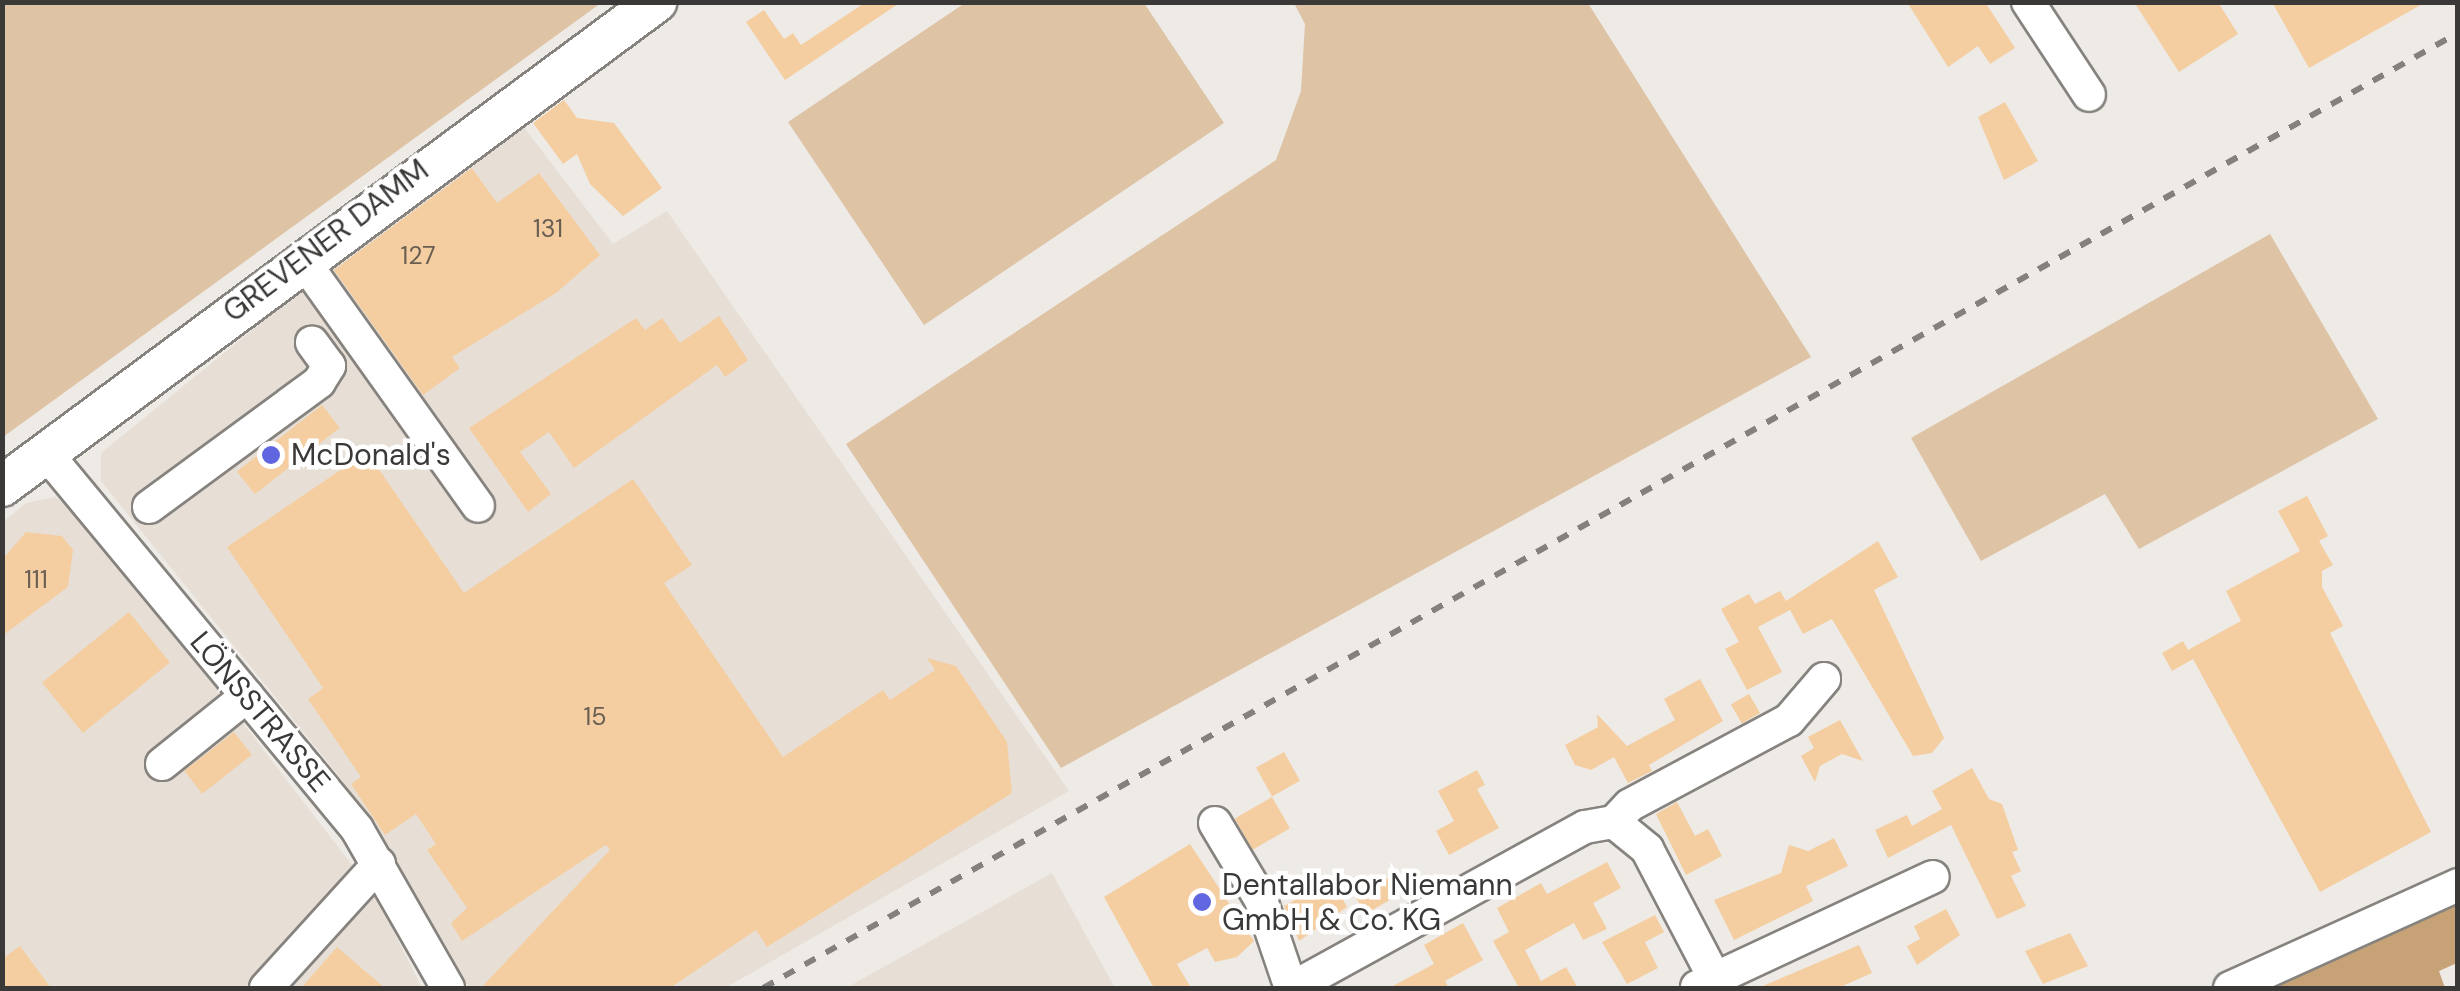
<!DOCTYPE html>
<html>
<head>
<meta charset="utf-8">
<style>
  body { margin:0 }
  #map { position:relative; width:2460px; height:991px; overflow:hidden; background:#eeeae6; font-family:"DM Sans",sans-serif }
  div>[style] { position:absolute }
  .built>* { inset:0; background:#e7dfd5 }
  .green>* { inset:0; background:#dec3a5 }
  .forest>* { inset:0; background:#c7a276 }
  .building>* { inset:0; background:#f4cea1; transform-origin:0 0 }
  .roads { filter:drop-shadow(2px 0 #86837f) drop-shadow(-2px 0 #86837f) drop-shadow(0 2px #86837f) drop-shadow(0 -2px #86837f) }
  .minor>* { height:32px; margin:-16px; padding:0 16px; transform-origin:16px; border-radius:16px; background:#fff }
  .major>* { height:40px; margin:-20px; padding:0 20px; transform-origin:20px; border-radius:20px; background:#fff }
  .rail>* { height:6px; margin-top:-3px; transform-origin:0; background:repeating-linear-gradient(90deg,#83807d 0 12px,transparent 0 24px) }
  .dots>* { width:28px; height:28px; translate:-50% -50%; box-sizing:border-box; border:5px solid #fff; border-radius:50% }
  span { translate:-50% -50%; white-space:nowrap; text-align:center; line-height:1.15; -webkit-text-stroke:9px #fff; paint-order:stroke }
  .number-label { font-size:25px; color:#695e52 }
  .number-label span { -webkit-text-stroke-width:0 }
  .street-label { font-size:30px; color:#3b3937 }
  .poi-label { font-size:30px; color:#3b3937 }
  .left { translate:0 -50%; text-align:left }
  .frame { position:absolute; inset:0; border:5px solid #3b3937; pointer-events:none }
</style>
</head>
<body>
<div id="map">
  <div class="built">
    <div style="clip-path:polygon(523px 126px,613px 244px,667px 211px,1069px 791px,725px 988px,469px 988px,342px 780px,101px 481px,101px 453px,321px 274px)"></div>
    <div style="clip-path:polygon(55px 497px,83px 516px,376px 896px,422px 988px,3px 988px,3px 522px,26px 503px)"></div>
    <div style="clip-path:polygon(1052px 873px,1115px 988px,846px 988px)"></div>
  </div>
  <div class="green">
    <div style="clip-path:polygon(3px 2px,601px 2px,601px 3px,3px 437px)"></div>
    <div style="clip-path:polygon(1144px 3px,1224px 123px,924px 325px,788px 122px,965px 3px)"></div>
    <div style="clip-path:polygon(1294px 3px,1588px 3px,1811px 357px,1061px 768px,846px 444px,1276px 160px,1301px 91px,1305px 24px)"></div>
    <div style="clip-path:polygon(2270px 234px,2378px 419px,2139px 549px,2105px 494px,1981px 561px,1911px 438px)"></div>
  </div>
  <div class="forest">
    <div style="clip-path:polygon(2457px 904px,2457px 963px,2439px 971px,2445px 988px,2269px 988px)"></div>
  </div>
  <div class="building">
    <div style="clip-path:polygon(866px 2px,901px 2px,785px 80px,746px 22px,764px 10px,784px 39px,793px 33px,801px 45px)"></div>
    <div style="clip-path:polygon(1907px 2px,1985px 2px,2015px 48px,1990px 64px,1978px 46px,1948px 67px)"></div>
    <div style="clip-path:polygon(2134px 2px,2218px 2px,2238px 34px,2179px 72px)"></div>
    <div style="clip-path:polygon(2272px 2px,2426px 2px,2309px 68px)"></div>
    <div style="clip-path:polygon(564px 100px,577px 118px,614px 123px,662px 188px,623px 216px,590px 184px,577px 154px,563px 164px,533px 123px)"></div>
    <div style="clip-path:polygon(2005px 102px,2038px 161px,2004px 180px,1978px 117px)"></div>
    <div style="clip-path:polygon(472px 168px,497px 203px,539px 173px,600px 255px,556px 293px,452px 357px,460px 368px,423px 395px,334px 270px)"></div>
    <div style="clip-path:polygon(719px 316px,748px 360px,725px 377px,717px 365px,574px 468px,549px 432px,520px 452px,551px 494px,528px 512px,469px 428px,636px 318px,645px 330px,662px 318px,680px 343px)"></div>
    <div style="left:322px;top:405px;width:29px;height:108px;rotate:52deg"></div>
    <div style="clip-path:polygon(367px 452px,464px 593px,633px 479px,692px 565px,664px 583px,783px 757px,883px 690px,890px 700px,935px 670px,927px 658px,956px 666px,1007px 742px,1012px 793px,767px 947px,756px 930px,670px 988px,481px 988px,610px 850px,606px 845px,462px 941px,451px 923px,467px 908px,427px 850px,436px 844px,416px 814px,385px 835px,351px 784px,361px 777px,308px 699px,323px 688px,227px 547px)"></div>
    <div style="clip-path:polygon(2307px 496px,2328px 536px,2319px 541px,2333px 565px,2322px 571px,2322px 587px,2343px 626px,2330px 633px,2431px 832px,2320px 892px,2193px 659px,2172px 671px,2162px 653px,2183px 641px,2188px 650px,2241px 621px,2226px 591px,2300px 551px,2278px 511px)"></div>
    <div style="clip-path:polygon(26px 532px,62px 536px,73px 550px,68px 587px,2px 636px,2px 560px)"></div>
    <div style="clip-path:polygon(1878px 541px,1898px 577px,1874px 590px,1944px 738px,1932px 753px,1913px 756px,1832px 619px,1803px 634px,1790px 610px,1758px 627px,1782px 672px,1747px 690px,1725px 649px,1739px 642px,1721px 609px,1749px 594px,1755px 604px,1780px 591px,1786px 601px)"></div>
    <div style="left:129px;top:612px;width:65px;height:112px;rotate:51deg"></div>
    <div style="clip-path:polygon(1700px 679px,1723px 721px,1649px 765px,1652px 771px,1628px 783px,1614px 757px,1591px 770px,1575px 765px,1565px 745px,1598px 727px,1597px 714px,1627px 746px,1675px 720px,1664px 699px)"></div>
    <div style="left:1749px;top:694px;width:22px;height:21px;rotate:60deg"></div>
    <div style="clip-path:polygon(1840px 720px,1863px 761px,1842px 754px,1820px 766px,1815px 782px,1801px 756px,1814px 748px,1808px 737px)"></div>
    <div style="left:234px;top:732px;width:29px;height:63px;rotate:52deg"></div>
    <div style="left:1284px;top:752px;width:33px;height:32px;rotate:61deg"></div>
    <div style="clip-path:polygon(1972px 768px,1989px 799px,2002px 804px,2018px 850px,2012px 852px,2021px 871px,2011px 876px,2026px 906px,1997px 919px,1951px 825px,1888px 858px,1875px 830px,1907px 815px,1912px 826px,1942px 809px,1932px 791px)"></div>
    <div style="clip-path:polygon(1477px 770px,1485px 785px,1477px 789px,1499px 828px,1449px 855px,1436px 831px,1454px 821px,1438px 791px)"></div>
    <div style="left:1272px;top:797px;width:36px;height:43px;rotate:60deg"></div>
    <div style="clip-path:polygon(1677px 802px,1695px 836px,1708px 829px,1722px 856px,1686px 875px,1656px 814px)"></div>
    <div style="clip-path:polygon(1834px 838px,1848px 866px,1806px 886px,1813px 901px,1734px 940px,1714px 900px,1781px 873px,1789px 845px,1808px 851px)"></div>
    <div style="clip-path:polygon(1190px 844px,1254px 941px,1237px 957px,1215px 962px,1207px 948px,1177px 964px,1191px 988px,1154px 988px,1104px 897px)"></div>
    <div style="clip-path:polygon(1607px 862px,1621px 888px,1593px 903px,1607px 929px,1583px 940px,1574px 923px,1525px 950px,1541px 981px,1566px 967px,1578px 988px,1519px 988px,1493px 941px,1509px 932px,1497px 908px,1541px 883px,1547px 894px)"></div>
    <div style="clip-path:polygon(1389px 878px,1399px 895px,1365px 914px,1352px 890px)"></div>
    <div style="clip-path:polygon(1332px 880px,1347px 907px,1299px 941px,1284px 906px)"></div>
    <div style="clip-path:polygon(1946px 909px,1960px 935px,1917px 965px,1907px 946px,1920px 939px,1914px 926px)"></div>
    <div style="clip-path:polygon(1655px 915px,1664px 932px,1645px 942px,1658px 968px,1627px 984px,1602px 942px)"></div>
    <div style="clip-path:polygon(1463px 923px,1483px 960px,1445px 981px,1449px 988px,1389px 988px,1434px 964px,1424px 945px)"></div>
    <div style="clip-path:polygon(2070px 933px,2088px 966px,2043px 984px,2025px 951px)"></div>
    <div style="clip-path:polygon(1859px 945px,1872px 973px,1838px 988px,1758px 988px)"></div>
    <div style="clip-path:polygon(20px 946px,51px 988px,2px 988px,2px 959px)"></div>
    <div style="clip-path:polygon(337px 947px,385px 988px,301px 988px)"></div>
  </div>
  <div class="roads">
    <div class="minor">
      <div style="left:2028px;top:2px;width:111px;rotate:56.7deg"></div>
      <div style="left:302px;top:259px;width:303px;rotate:54.5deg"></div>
      <div style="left:46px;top:453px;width:488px;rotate:50.4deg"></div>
      <div style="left:357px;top:829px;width:183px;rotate:60.2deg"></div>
      <div style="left:149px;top:507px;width:211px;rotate:-36.3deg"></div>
      <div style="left:319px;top:382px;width:19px;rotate:-58deg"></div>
      <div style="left:329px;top:366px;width:29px;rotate:-126deg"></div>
      <div style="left:162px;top:764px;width:109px;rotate:-38.7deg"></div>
      <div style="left:1614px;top:822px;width:23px;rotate:-47deg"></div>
      <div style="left:1630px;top:805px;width:180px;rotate:-28.1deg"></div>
      <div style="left:1789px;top:720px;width:54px;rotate:-49.5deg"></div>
      <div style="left:1215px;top:823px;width:90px;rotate:59.1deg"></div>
      <div style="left:1261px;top:900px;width:93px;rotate:71.2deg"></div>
      <div style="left:1697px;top:987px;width:260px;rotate:-25deg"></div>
      <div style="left:266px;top:988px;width:168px;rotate:-47.7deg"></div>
      <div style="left:1292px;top:988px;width:334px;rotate:-28.8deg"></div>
      <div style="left:1585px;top:827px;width:29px;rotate:-10deg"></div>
      <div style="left:1614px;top:822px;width:43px;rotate:39.3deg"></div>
      <div style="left:1647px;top:849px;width:147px;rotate:62.4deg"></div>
      <div style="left:2230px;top:988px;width:250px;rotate:-24.3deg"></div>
    </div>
    <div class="major">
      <div style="left:2px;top:486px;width:814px;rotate:-36.5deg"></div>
    </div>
  </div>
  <div class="rail">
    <div style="left:763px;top:988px;width:1946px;rotate:-29.4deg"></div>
  </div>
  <div class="dots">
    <div style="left:271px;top:455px;background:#6066df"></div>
    <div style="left:1202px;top:902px;background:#6066df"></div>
  </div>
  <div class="number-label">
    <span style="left:548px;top:229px">131</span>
    <span style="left:418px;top:256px">127</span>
    <span style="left:36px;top:580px">111</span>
    <span style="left:595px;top:717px">15</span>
  </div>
  <div class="street-label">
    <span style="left:326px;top:241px;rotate:-37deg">GREVENER DAMM</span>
    <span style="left:260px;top:712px;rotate:50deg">LÖNSSTRASSE</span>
  </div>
  <div class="poi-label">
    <span class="left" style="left:291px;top:455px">McDonald's</span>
    <span class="left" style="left:1222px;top:902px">Dentallabor Niemann<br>GmbH &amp; Co. KG</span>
  </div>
  <div class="frame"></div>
</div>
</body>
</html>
